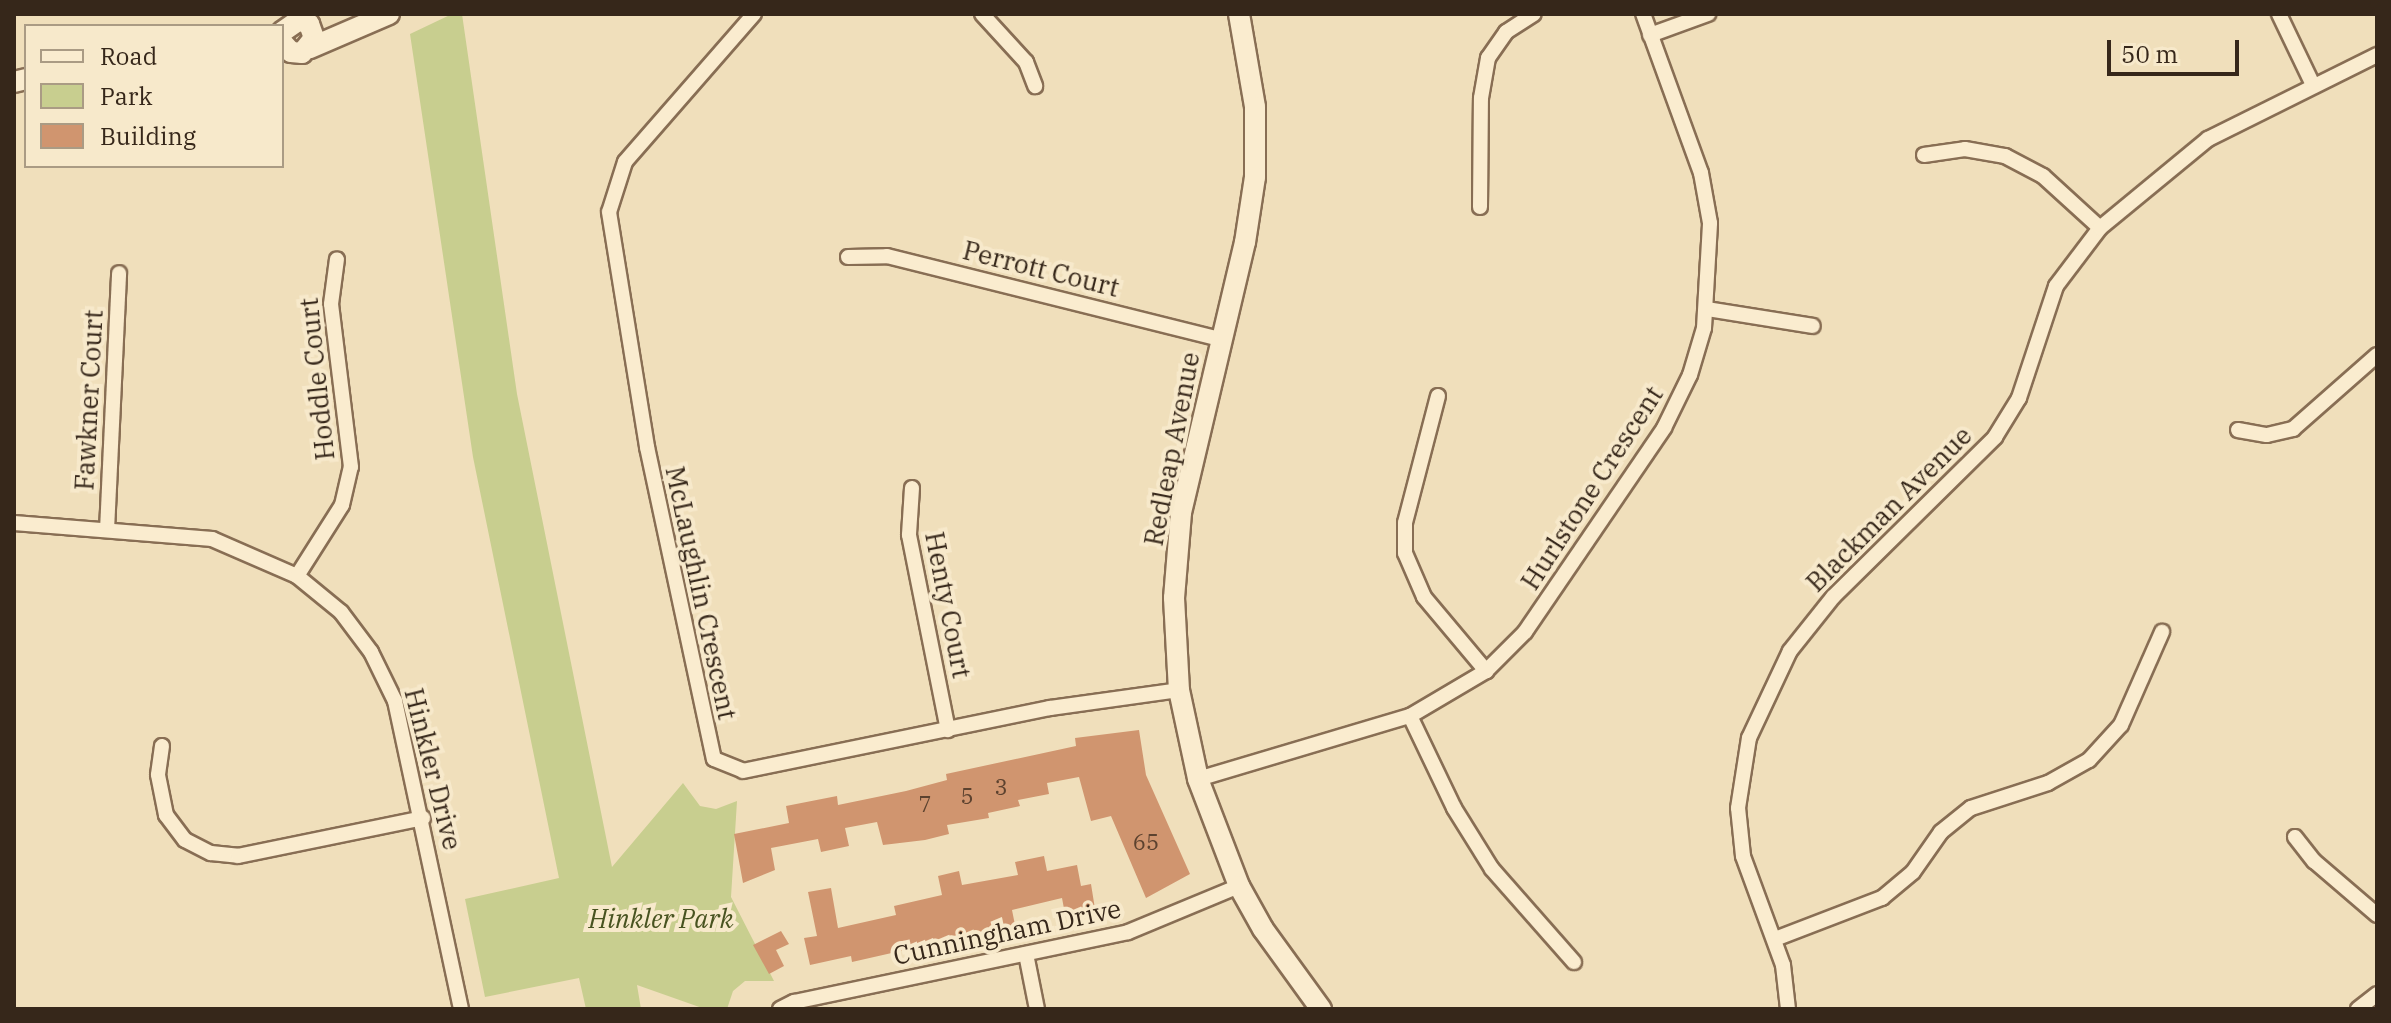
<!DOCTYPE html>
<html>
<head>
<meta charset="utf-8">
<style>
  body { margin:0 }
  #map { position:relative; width:2391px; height:1023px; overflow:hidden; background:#f0dfbb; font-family:"IBM Plex Serif",serif }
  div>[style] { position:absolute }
  .green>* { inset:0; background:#c8ce8f }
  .building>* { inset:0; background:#d0956f }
  .roads { filter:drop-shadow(2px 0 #886e54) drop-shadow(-2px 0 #886e54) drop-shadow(0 2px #886e54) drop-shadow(0 -2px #886e54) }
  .street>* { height:14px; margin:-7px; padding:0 7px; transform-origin:7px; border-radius:7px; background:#faeccf }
  .secondary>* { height:20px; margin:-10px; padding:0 10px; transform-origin:10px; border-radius:10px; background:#faeccf }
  span { translate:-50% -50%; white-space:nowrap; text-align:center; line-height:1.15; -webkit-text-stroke:8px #f7e9cb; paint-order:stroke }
  .number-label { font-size:22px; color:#5c422f }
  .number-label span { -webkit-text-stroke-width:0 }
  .street-label { font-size:26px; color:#36271a }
  .park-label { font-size:26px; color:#485320; font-style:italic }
  .frame { position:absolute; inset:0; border:16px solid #36271a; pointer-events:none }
  .legend { position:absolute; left:24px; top:24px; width:260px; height:144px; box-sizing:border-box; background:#f7e9cb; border:2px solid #aa9b84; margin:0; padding:10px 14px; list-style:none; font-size:24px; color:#36271a }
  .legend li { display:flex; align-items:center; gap:16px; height:40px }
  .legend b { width:40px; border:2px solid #aa9b84 }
  .scale { position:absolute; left:2107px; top:40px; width:132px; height:36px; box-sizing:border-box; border:4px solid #36271a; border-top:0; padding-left:10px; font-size:24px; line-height:28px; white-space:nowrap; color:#36271a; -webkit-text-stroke:6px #f7e9cb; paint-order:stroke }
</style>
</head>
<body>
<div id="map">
  <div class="green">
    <div style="clip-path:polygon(452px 14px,462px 14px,517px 394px,612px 867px,683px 783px,700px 806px,716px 809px,737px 801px,731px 897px,774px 981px,745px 981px,733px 991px,727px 1009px,705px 1009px,637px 985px,641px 1009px,586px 1009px,579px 978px,485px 997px,465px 899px,559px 878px,473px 457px,410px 34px)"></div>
  </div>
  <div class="building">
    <div style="clip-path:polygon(1139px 730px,1146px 775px,1190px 874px,1146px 898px,1111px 816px,1091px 821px,1079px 777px,1047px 783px,1049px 794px,1018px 800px,1020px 806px,988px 813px,989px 818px,947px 825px,949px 834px,925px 840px,883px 845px,877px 822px,845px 828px,849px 846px,821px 852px,818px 839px,771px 848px,775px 870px,743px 883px,734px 834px,789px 823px,786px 806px,837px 796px,838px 805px,906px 791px,947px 780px,946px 774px,1076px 746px,1075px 738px)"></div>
    <div style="clip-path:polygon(1044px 856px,1047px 871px,1077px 865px,1081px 886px,1091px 884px,1095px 909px,1065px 914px,1062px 898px,1012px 910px,1015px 925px,852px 962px,851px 956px,810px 965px,804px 938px,817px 936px,808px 892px,831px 888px,838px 928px,896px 915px,894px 906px,942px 895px,938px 876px,959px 871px,962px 885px,1018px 875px,1015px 862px)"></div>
    <div style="clip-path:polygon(781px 931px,789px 944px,776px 950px,784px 966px,769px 974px,753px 945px)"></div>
  </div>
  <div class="roads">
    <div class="street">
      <div style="left:754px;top:14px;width:196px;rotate:131.1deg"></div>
      <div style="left:625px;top:162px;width:52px;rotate:107.7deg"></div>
      <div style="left:609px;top:212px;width:238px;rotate:80.8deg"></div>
      <div style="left:647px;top:447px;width:319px;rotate:77.9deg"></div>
      <div style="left:714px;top:759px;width:31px;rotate:22deg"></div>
      <div style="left:743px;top:771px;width:313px;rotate:-11.6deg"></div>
      <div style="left:1050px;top:708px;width:130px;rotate:-7.9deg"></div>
      <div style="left:982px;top:14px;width:65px;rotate:47.5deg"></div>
      <div style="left:1026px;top:62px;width:26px;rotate:69deg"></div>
      <div style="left:2279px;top:14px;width:79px;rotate:64.4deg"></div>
      <div style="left:1650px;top:35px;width:62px;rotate:-19.9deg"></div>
      <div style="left:1924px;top:155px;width:41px;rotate:-8.3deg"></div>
      <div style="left:1965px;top:149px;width:41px;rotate:9.9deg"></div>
      <div style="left:2005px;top:156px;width:43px;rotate:27.8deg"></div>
      <div style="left:2043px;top:176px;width:77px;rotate:42.4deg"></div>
      <div style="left:1480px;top:207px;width:109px;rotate:-89.5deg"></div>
      <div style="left:1481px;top:98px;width:41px;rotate:-80.1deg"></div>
      <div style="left:1488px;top:58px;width:32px;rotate:-55deg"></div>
      <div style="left:1506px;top:32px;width:33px;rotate:-33deg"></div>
      <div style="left:848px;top:257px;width:39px;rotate:-1deg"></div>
      <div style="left:887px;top:256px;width:344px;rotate:14deg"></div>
      <div style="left:1707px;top:309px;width:107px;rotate:9.1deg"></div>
      <div style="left:1438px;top:396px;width:131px;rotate:104.6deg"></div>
      <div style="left:1405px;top:523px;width:30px;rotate:90deg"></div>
      <div style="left:1405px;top:553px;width:48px;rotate:66.6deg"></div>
      <div style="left:1424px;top:597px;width:97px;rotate:50deg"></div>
      <div style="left:2238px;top:430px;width:29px;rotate:10deg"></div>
      <div style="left:2267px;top:435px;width:27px;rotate:-13deg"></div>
      <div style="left:2293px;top:429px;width:112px;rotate:-41.4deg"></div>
      <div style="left:912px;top:488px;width:47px;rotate:93.7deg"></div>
      <div style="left:909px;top:535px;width:199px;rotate:78.7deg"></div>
      <div style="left:14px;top:523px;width:199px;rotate:4.6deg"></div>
      <div style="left:212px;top:539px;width:93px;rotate:23.5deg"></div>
      <div style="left:297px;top:576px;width:57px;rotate:39.3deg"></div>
      <div style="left:341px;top:612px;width:50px;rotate:53.1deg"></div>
      <div style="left:371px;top:652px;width:55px;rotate:63.9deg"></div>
      <div style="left:395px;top:701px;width:315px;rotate:77.9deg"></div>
      <div style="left:107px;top:530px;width:257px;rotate:-87.3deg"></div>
      <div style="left:297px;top:576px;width:84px;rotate:-57.6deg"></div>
      <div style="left:342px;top:505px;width:39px;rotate:-77deg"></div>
      <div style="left:351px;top:467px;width:164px;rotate:-97deg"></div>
      <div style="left:331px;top:304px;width:45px;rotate:-82.4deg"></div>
      <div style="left:1410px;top:716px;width:102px;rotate:64.4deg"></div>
      <div style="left:1454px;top:808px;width:72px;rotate:58.1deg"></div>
      <div style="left:1492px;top:869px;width:124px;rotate:48.6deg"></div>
      <div style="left:162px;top:746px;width:29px;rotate:98deg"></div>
      <div style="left:158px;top:775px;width:41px;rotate:78.7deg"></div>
      <div style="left:166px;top:815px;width:31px;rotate:53deg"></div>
      <div style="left:185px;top:840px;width:29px;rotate:27deg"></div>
      <div style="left:211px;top:853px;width:27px;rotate:6deg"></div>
      <div style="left:238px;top:856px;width:189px;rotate:-11.6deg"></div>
      <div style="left:1198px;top:779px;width:221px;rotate:-16.6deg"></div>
      <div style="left:1410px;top:716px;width:88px;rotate:-30.6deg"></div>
      <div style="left:1486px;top:671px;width:55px;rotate:-45deg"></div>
      <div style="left:1525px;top:632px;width:247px;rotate:-55.7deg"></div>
      <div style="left:1664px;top:428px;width:59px;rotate:-63.9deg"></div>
      <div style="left:1690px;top:375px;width:49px;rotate:-73.4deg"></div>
      <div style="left:1704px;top:328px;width:105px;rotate:-86.7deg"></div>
      <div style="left:1710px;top:223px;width:51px;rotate:-100.2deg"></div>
      <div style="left:1701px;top:173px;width:169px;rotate:-110deg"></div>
      <div style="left:2295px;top:837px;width:31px;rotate:52deg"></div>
      <div style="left:2314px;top:861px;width:83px;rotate:40.6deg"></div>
      <div style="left:1775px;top:939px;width:115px;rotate:-21deg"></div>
      <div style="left:1882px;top:898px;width:40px;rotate:-40deg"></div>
      <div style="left:1913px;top:872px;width:49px;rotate:-55deg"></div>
      <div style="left:1941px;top:832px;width:38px;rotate:-39deg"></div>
      <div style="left:1971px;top:808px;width:81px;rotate:-18deg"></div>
      <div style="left:2048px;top:783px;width:47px;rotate:-29.3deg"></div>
      <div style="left:2089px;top:760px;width:47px;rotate:-47.6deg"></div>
      <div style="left:2121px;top:725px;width:102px;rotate:-66.2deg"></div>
      <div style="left:1026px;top:954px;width:56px;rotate:78.7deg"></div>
      <div style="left:780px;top:1009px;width:16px;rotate:-27deg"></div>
      <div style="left:794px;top:1002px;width:341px;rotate:-11.8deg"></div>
      <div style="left:1128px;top:932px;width:120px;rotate:-22.5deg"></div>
      <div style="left:1788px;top:1009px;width:44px;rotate:-96.5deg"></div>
      <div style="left:1783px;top:965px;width:116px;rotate:-110.2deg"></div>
      <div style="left:1743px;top:856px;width:48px;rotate:-95.9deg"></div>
      <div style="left:1738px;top:808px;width:71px;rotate:-81.1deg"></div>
      <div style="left:1749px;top:738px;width:96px;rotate:-64.8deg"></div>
      <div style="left:1790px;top:651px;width:69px;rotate:-51.5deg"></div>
      <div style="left:1833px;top:597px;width:228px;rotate:-44.6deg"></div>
      <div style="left:1995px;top:437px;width:46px;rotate:-58.4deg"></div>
      <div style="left:2019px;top:398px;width:118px;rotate:-71.7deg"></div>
      <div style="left:2056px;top:286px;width:73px;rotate:-52.8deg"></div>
      <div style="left:2100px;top:228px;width:140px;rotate:-39.5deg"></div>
      <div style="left:2208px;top:139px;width:189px;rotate:-26.4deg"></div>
      <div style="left:2358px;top:1009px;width:24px;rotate:-38deg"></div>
    </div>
    <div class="secondary">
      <div style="left:1239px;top:14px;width:94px;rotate:80.2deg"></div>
      <div style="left:1255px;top:107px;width:70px;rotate:90deg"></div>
      <div style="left:1255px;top:177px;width:66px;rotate:98.7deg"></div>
      <div style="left:1245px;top:242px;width:278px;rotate:103.3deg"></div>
      <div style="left:1181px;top:513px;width:85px;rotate:94.7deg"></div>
      <div style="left:1174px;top:598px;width:92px;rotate:86.9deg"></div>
      <div style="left:1179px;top:690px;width:91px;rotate:77.9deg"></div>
      <div style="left:1198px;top:779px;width:115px;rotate:69deg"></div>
      <div style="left:1239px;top:886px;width:49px;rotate:60.8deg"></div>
      <div style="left:1263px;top:929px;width:99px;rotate:54.1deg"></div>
      <div style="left:282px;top:32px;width:21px;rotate:-35deg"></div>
      <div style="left:299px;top:20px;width:11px;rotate:22deg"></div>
      <div style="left:309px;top:24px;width:15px;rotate:70deg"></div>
      <div style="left:314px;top:38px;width:19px;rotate:129deg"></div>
      <div style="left:302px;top:53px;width:11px;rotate:-175deg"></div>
      <div style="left:291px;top:52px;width:13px;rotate:-132deg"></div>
      <div style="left:310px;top:48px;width:86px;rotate:-23.3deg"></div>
      <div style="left:14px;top:82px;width:12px;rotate:-14deg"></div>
    </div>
  </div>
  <div class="number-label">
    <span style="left:1001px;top:787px">3</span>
    <span style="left:967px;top:796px">5</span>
    <span style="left:925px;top:804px">7</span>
    <span style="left:1146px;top:842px">65</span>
  </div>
  <div class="street-label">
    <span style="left:1041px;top:269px;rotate:14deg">Perrott Court</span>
    <span style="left:317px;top:379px;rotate:-96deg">Hoddle Court</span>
    <span style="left:89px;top:400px;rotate:-87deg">Fawkner Court</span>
    <span style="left:1172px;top:449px;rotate:-79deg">Redleap Avenue</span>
    <span style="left:1592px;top:488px;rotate:-57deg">Hurlstone Crescent</span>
    <span style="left:1889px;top:509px;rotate:-45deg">Blackman Avenue</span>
    <span style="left:701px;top:593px;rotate:78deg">McLaughlin Crescent</span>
    <span style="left:948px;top:605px;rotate:79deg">Henty Court</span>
    <span style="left:433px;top:769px;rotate:76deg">Hinkler Drive</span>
    <span style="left:1007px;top:932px;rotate:-12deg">Cunningham Drive</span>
  </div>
  <div class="park-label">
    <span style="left:661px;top:919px">Hinkler Park</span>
  </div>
  <div class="frame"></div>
  <ul class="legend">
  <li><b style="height:10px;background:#faeccf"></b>Road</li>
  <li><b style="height:22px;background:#c8ce8f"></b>Park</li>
  <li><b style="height:22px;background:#d0956f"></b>Building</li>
  </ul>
  <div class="scale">50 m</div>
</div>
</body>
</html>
